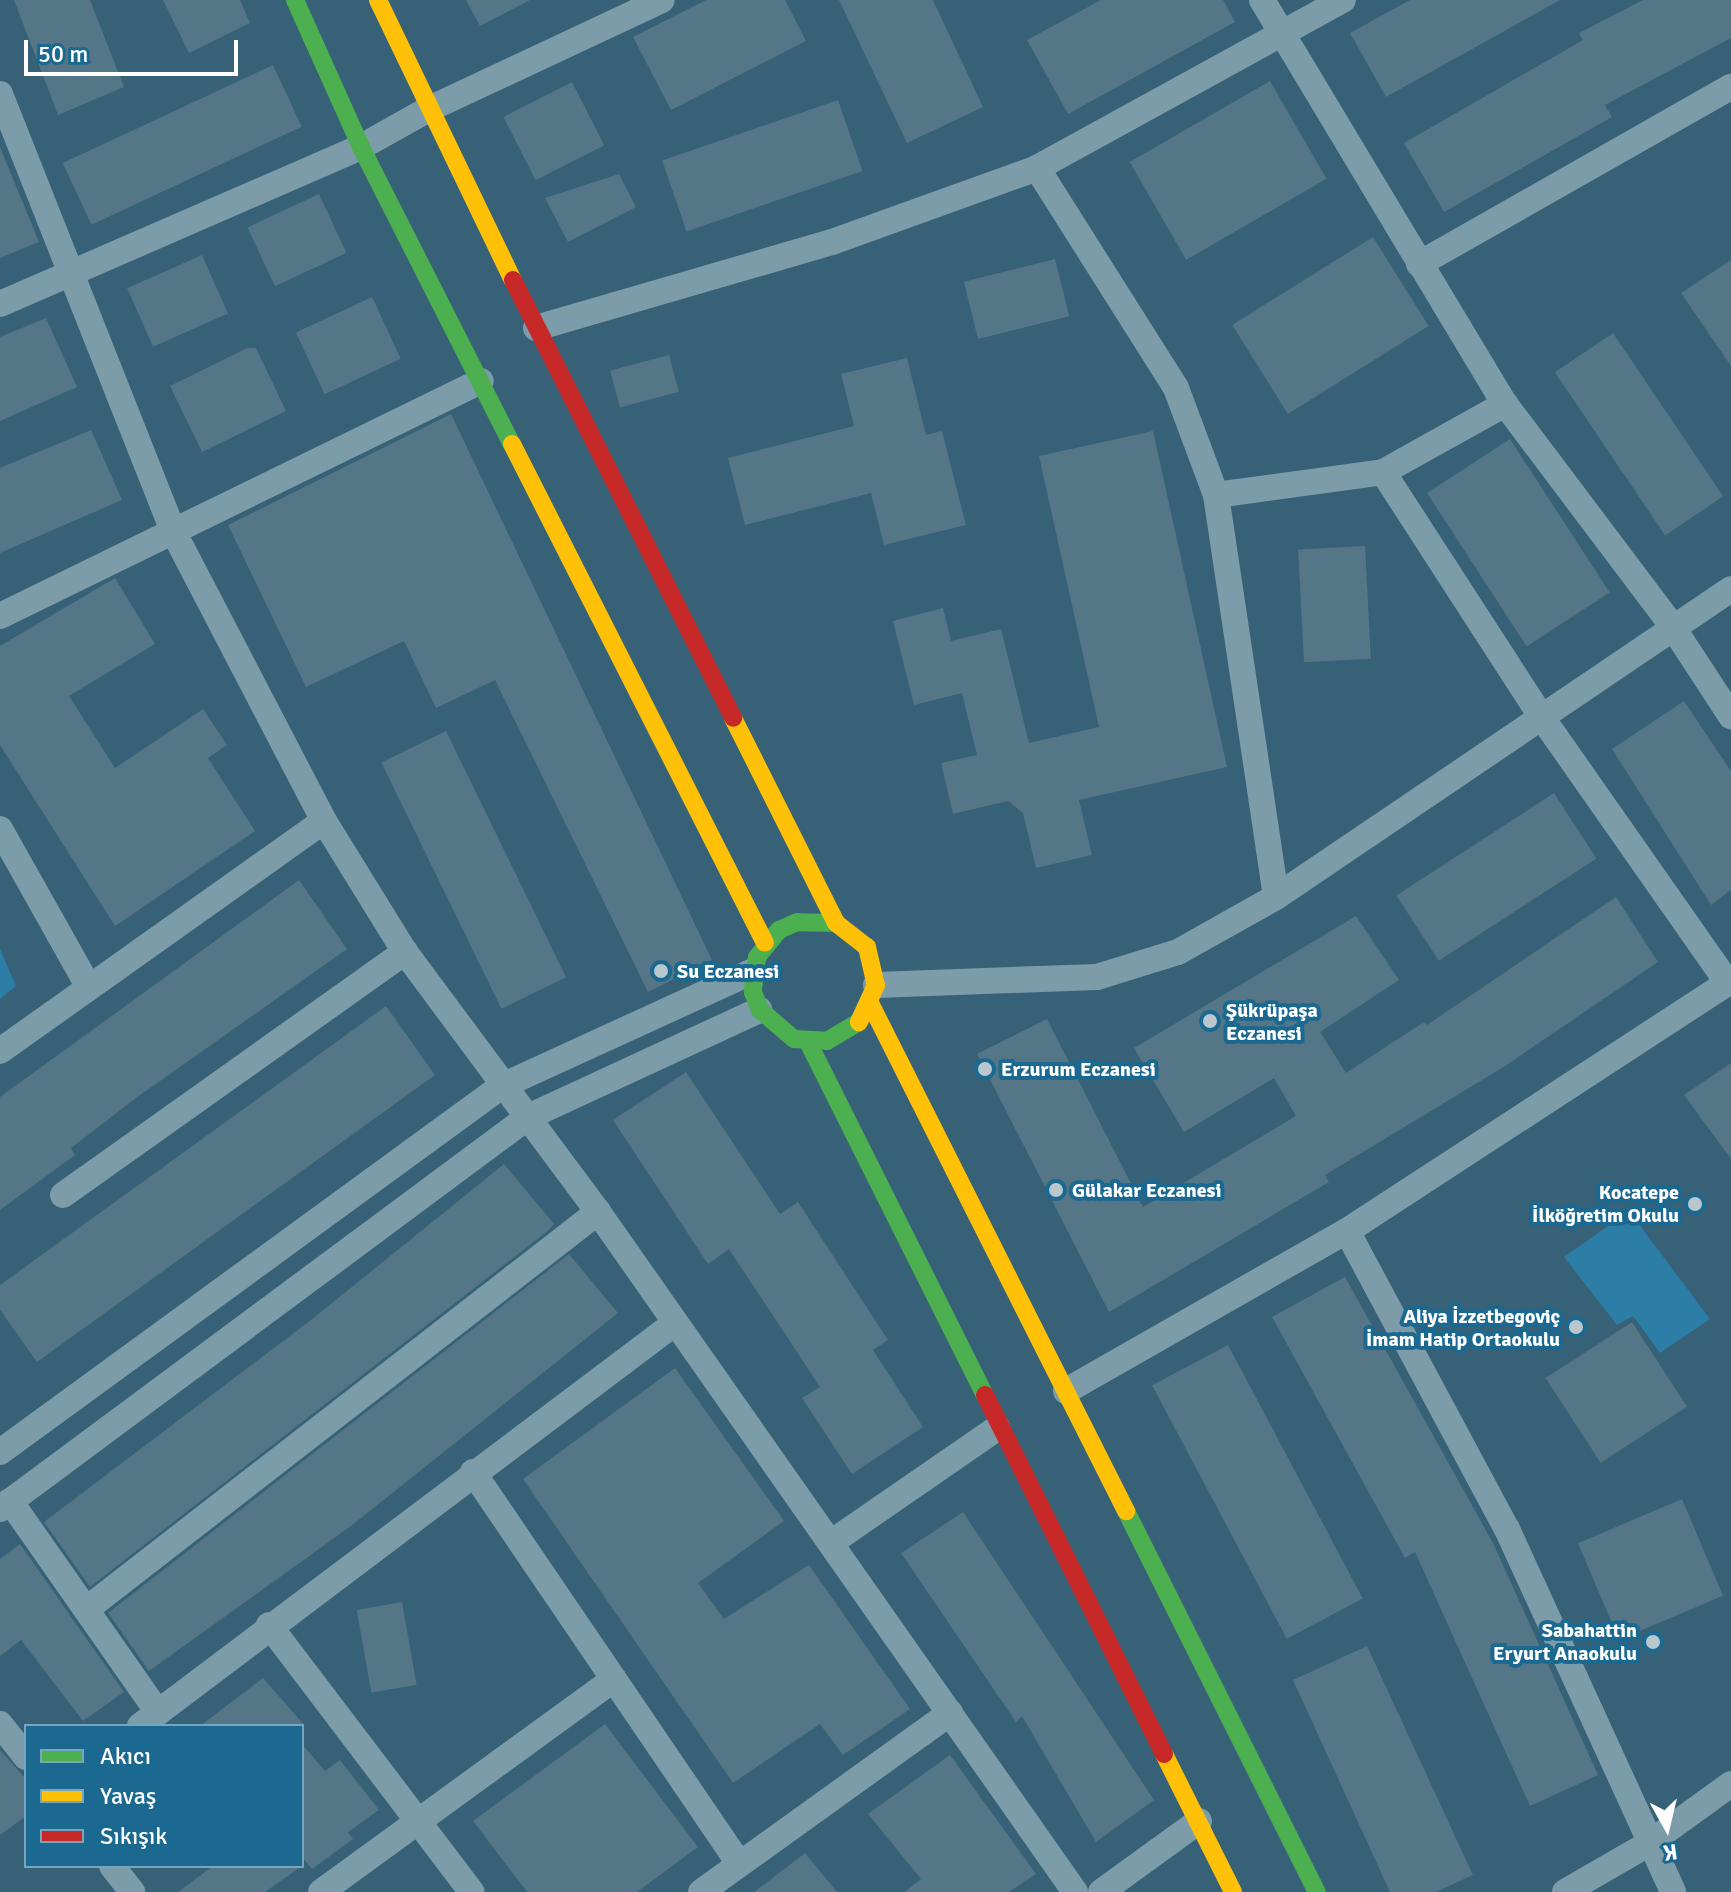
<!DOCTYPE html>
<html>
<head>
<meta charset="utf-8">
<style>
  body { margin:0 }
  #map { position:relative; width:1731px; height:1892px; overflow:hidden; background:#366176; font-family:Signika,sans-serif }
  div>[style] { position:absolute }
  .green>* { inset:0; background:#2c7ea6 }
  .building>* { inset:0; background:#547687; transform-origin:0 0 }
  .street>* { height:26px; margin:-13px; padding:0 13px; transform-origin:13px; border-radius:13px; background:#7d9ca9 }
  .fast>* { height:18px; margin:-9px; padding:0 9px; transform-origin:9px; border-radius:9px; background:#4caf50 }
  .slow>* { height:18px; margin:-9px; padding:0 9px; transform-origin:9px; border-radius:9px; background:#ffc107 }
  .jam>* { height:18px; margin:-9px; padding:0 9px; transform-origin:9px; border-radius:9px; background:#c62828 }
  .dots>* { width:22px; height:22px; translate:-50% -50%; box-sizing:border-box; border:4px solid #1b6991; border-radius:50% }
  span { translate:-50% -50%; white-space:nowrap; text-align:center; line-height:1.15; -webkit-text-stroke:8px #1b6991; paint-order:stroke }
  .poi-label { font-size:20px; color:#fff; font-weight:700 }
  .left { translate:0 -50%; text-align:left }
  .right { translate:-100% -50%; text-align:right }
  .legend { position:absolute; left:24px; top:1724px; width:280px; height:144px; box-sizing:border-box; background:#1b6991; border:2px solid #76a5bd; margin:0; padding:10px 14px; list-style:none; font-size:24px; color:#fff }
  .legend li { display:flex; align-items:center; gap:16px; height:40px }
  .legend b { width:40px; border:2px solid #76a5bd }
  .north { position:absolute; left:1627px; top:1788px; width:80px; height:80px; -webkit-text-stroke:6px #1b6991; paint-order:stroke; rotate:172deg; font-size:22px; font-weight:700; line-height:32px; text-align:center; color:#fff }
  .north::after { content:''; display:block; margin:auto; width:28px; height:36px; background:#fff; clip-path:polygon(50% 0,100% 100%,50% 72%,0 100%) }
  .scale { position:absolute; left:24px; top:40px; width:214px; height:36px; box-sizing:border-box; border:4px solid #fff; border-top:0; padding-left:10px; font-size:24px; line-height:28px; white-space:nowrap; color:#fff; -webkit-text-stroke:6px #1b6991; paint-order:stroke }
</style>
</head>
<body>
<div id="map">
  <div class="green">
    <div style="clip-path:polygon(0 949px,16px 986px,0 999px)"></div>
    <div style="clip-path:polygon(1629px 1211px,1710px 1319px,1660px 1353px,1633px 1316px,1617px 1325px,1564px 1257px)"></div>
  </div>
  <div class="building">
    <div style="clip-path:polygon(14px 0,90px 0,124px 87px,58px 115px)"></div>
    <div style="clip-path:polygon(163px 0,240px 0,250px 23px,189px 53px)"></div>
    <div style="clip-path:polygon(466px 0,530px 0,480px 26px)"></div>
    <div style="clip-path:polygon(706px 0,785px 0,806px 41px,671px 110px,633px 37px)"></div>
    <div style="clip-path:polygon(839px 0,933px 0,983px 107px,907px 143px)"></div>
    <div style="clip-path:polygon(1101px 0,1223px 0,1235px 22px,1068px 114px,1027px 40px)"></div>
    <div style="clip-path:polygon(1410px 0,1560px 0,1386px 97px,1350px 33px)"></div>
    <div style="clip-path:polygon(1643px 0,1731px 0,1731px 38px,1605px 105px,1612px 117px,1444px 212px,1404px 143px,1583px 40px,1579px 33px)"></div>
    <div style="left:273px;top:65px;width:68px;height:232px;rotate:65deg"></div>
    <div style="left:1270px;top:81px;width:113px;height:162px;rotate:60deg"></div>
    <div style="left:572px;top:82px;width:71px;height:77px;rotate:63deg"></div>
    <div style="left:838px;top:100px;width:75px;height:186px;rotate:71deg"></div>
    <div style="clip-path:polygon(0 147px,39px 242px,0 258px)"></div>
    <div style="clip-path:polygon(619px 174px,636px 207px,568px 242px,545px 198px)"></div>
    <div style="left:319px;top:194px;width:65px;height:79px;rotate:65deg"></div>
    <div style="left:1373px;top:237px;width:105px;height:166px;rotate:58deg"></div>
    <div style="left:202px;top:255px;width:64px;height:82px;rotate:66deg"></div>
    <div style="left:1055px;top:259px;width:59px;height:94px;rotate:76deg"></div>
    <div style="clip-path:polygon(1731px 260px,1731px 366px,1681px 293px)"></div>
    <div style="left:372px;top:297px;width:68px;height:84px;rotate:65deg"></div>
    <div style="clip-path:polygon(46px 318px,77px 387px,0 421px,0 337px)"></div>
    <div style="left:1613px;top:333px;width:197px;height:70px;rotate:56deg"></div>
    <div style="clip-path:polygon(247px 348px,256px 348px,286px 411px,202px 452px,170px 386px)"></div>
    <div style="left:669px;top:355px;width:38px;height:61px;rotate:75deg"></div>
    <div style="clip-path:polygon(907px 358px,926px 435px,942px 431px,966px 525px,884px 545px,871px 493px,745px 525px,728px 458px,854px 426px,841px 374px)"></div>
    <div style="clip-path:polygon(451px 414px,712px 960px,648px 992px,495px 680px,436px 708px,404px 641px,306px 687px,228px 525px)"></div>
    <div style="clip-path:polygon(91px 430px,122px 500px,0 553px,0 468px)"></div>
    <div style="clip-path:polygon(1153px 431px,1227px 767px,1079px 800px,1092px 855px,1036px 868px,1023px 813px,1008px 801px,953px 814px,941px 763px,977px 755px,962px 693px,914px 705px,893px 621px,943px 608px,951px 641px,1001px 629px,1029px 743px,1099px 727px,1039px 456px)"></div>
    <div style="left:1510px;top:439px;width:183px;height:99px;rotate:57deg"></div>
    <div style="left:1365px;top:546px;width:113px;height:67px;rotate:87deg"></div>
    <div style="clip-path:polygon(115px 578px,155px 644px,69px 696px,115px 768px,203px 709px,227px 745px,208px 758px,255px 831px,115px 926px,0 745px,0 646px)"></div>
    <div style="clip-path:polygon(1684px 701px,1731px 771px,1731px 890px,1711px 905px,1612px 749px)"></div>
    <div style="left:446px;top:731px;width:274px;height:72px;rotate:64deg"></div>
    <div style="left:1554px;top:793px;width:78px;height:188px;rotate:57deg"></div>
    <div style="clip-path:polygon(299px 880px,347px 949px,136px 1098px,71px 1148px,75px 1155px,0 1210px,0 1097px)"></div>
    <div style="clip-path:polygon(1616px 897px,1658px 962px,1502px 1068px,1325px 1175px,1329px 1182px,1109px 1312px,977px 1054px,1047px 1019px,1143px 1207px,1296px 1116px,1274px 1078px,1184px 1132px,1134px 1048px,1356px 916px,1399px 980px,1320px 1032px,1346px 1073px,1424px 1022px,1427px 1025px)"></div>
    <div style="clip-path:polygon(386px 1006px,435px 1075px,37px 1362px,0 1310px,0 1285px)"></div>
    <div style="clip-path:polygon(1731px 1063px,1731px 1159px,1684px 1095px)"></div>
    <div style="clip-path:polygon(686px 1072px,780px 1214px,798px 1202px,888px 1340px,873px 1350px,923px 1427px,852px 1474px,802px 1398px,820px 1387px,729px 1249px,708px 1264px,613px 1120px)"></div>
    <div style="clip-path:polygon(504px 1164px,554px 1224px,549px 1230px,90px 1587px,44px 1522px,311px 1320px)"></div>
    <div style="clip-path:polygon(569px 1254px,618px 1313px,351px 1526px,149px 1671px,108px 1613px)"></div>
    <div style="clip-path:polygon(1345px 1277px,1493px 1543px,1598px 1775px,1530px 1806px,1415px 1552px,1405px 1558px,1272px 1317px)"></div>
    <div style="left:1632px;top:1322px;width:101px;height:103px;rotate:57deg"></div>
    <div style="left:1228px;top:1345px;width:287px;height:86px;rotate:62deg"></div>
    <div style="clip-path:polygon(675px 1368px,784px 1521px,698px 1583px,724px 1619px,809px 1565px,910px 1709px,843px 1755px,820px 1724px,733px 1783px,523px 1479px)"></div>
    <div style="left:1682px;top:1499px;width:105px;height:113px;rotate:67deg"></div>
    <div style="clip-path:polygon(963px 1512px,1154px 1800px,1096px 1842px,1022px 1716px,1016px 1722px,901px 1553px)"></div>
    <div style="clip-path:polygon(20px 1544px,124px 1692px,83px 1721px,21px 1640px,0 1656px,0 1559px)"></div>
    <div style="left:402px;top:1602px;width:84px;height:46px;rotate:80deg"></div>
    <div style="clip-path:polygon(1367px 1646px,1473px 1875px,1436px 1892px,1390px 1892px,1293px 1680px)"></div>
    <div style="clip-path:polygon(263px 1678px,305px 1726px,200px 1726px)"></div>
    <div style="clip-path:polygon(605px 1724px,698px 1847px,637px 1892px,527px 1892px,473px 1821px)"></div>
    <div style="clip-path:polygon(302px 1744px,325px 1771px,340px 1760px,379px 1810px,348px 1832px,353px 1839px,312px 1869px,302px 1857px)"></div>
    <div style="clip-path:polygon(0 1750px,26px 1779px,26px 1816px,0 1835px)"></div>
    <div style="clip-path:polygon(950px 1755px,1036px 1874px,1009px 1892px,905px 1892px,921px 1879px,868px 1814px)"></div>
    <div style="clip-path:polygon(805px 1853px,837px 1892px,754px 1892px)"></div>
    <div style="clip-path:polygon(213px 1866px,302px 1866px,265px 1892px,178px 1892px)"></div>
  </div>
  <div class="street">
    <div style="left:1262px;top:0;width:471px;rotate:59deg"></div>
    <div style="left:1505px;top:404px;width:278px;rotate:53deg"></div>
    <div style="left:1672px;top:626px;width:108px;rotate:56.8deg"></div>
    <div style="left:0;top:94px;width:470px;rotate:68.4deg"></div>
    <div style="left:173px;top:531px;width:327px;rotate:62.5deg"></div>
    <div style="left:324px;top:821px;width:154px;rotate:58.3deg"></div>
    <div style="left:405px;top:952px;width:324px;rotate:53.4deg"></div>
    <div style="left:598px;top:1212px;width:831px;rotate:54.95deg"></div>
    <div style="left:1037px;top:168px;width:260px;rotate:57.7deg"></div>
    <div style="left:1176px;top:388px;width:114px;rotate:69.5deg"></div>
    <div style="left:1216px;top:495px;width:406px;rotate:81.5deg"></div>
    <div style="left:1419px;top:264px;width:359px;rotate:-29.6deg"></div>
    <div style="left:0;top:304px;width:394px;rotate:-23.5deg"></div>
    <div style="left:361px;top:147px;width:76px;rotate:-29.3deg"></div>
    <div style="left:427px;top:110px;width:259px;rotate:-25.1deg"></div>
    <div style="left:536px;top:328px;width:308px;rotate:-16.2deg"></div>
    <div style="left:832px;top:242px;width:218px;rotate:-19.8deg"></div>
    <div style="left:1037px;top:168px;width:349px;rotate:-28.8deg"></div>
    <div style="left:1383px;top:472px;width:140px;rotate:-29.1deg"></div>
    <div style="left:1216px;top:495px;width:169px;rotate:-7.8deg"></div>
    <div style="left:1383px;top:472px;width:294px;rotate:57.1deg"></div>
    <div style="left:1543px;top:719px;width:322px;rotate:55deg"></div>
    <div style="left:0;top:616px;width:535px;rotate:-26.04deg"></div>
    <div style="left:0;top:829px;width:180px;rotate:60.7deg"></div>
    <div style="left:876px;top:985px;width:221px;rotate:-2.1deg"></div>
    <div style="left:1097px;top:977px;width:85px;rotate:-17.2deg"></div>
    <div style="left:1178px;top:952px;width:112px;rotate:-29.3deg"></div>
    <div style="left:1276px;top:897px;width:549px;rotate:-34.09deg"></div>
    <div style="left:0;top:1051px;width:397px;rotate:-35.4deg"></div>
    <div style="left:63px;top:1195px;width:420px;rotate:-35.4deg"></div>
    <div style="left:1347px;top:1231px;width:338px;rotate:61.8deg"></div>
    <div style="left:1507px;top:1529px;width:399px;rotate:65.4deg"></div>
    <div style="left:1066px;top:1391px;width:323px;rotate:-29.7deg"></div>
    <div style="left:1347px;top:1231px;width:458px;rotate:-33.1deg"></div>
    <div style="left:0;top:1452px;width:621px;rotate:-36.1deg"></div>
    <div style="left:502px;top:1086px;width:276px;rotate:-24.6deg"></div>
    <div style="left:473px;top:1472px;width:472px;rotate:55.8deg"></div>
    <div style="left:10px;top:1501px;width:258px;rotate:55deg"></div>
    <div style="left:0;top:1509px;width:658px;rotate:-36.59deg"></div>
    <div style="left:528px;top:1117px;width:255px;rotate:-24.8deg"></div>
    <div style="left:832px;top:1542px;width:201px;rotate:-34.6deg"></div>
    <div style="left:88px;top:1608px;width:646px;rotate:-37.83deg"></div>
    <div style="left:269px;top:1625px;width:335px;rotate:52.8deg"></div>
    <div style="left:0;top:1724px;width:42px;rotate:51.8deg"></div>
    <div style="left:140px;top:1726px;width:670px;rotate:-36.99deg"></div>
    <div style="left:112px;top:1866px;width:33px;rotate:52deg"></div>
    <div style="left:321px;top:1892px;width:362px;rotate:-36deg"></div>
    <div style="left:701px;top:1892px;width:307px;rotate:-35.7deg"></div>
    <div style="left:1101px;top:1892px;width:121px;rotate:-35.9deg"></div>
    <div style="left:1565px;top:1892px;width:96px;rotate:-30deg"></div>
    <div style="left:1648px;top:1844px;width:102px;rotate:-35.9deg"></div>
  </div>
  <div class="fast">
    <div style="left:295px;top:0;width:161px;rotate:65.8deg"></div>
    <div style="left:361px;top:147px;width:333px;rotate:63.1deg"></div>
    <div style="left:836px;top:923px;width:39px;rotate:-179deg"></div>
    <div style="left:797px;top:922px;width:20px;rotate:156deg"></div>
    <div style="left:779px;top:930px;width:35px;rotate:129deg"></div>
    <div style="left:757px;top:957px;width:35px;rotate:97deg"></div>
    <div style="left:753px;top:992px;width:19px;rotate:69deg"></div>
    <div style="left:760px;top:1010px;width:45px;rotate:40.5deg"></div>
    <div style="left:794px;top:1039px;width:33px;rotate:3deg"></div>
    <div style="left:827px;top:1041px;width:37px;rotate:-31deg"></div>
    <div style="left:808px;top:1042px;width:395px;rotate:63.4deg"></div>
    <div style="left:1126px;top:1511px;width:426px;rotate:63.4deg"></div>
  </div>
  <div class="slow">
    <div style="left:378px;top:0;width:311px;rotate:64.3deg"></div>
    <div style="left:512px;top:444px;width:559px;rotate:63.11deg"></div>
    <div style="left:733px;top:718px;width:229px;rotate:63.3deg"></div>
    <div style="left:836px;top:923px;width:39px;rotate:38deg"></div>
    <div style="left:867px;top:947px;width:39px;rotate:77deg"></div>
    <div style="left:876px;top:985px;width:41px;rotate:114.7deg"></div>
    <div style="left:871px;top:1005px;width:567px;rotate:63.25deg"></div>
    <div style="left:1164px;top:1754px;width:154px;rotate:63.4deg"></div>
  </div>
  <div class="jam">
    <div style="left:513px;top:280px;width:490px;rotate:63.3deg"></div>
    <div style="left:985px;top:1395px;width:401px;rotate:63.5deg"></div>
  </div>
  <div class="dots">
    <div style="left:661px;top:971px;background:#b9c8cf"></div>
    <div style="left:1210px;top:1021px;background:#b9c8cf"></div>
    <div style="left:985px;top:1069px;background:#b9c8cf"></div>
    <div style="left:1056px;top:1190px;background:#b9c8cf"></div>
    <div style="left:1695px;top:1204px;background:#b9c8cf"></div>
    <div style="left:1576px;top:1327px;background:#b9c8cf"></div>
    <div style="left:1653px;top:1642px;background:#b9c8cf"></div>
  </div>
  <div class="poi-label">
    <span class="left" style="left:677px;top:971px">Su Eczanesi</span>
    <span class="left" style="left:1226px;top:1022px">Şükrüpaşa<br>Eczanesi</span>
    <span class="left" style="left:1001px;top:1069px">Erzurum Eczanesi</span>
    <span class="left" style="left:1072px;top:1190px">Gülakar Eczanesi</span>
    <span class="right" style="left:1679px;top:1204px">Kocatepe<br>İlköğretim Okulu</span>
    <span class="right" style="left:1560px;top:1328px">Aliya İzzetbegoviç<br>İmam Hatip Ortaokulu</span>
    <span class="right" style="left:1637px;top:1642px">Sabahattin<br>Eryurt Anaokulu</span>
  </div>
  <ul class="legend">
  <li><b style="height:10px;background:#4caf50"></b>Akıcı</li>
  <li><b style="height:10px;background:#ffc107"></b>Yavaş</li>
  <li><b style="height:10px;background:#c62828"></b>Sıkışık</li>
  </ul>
  <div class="north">K</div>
  <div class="scale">50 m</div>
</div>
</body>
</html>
